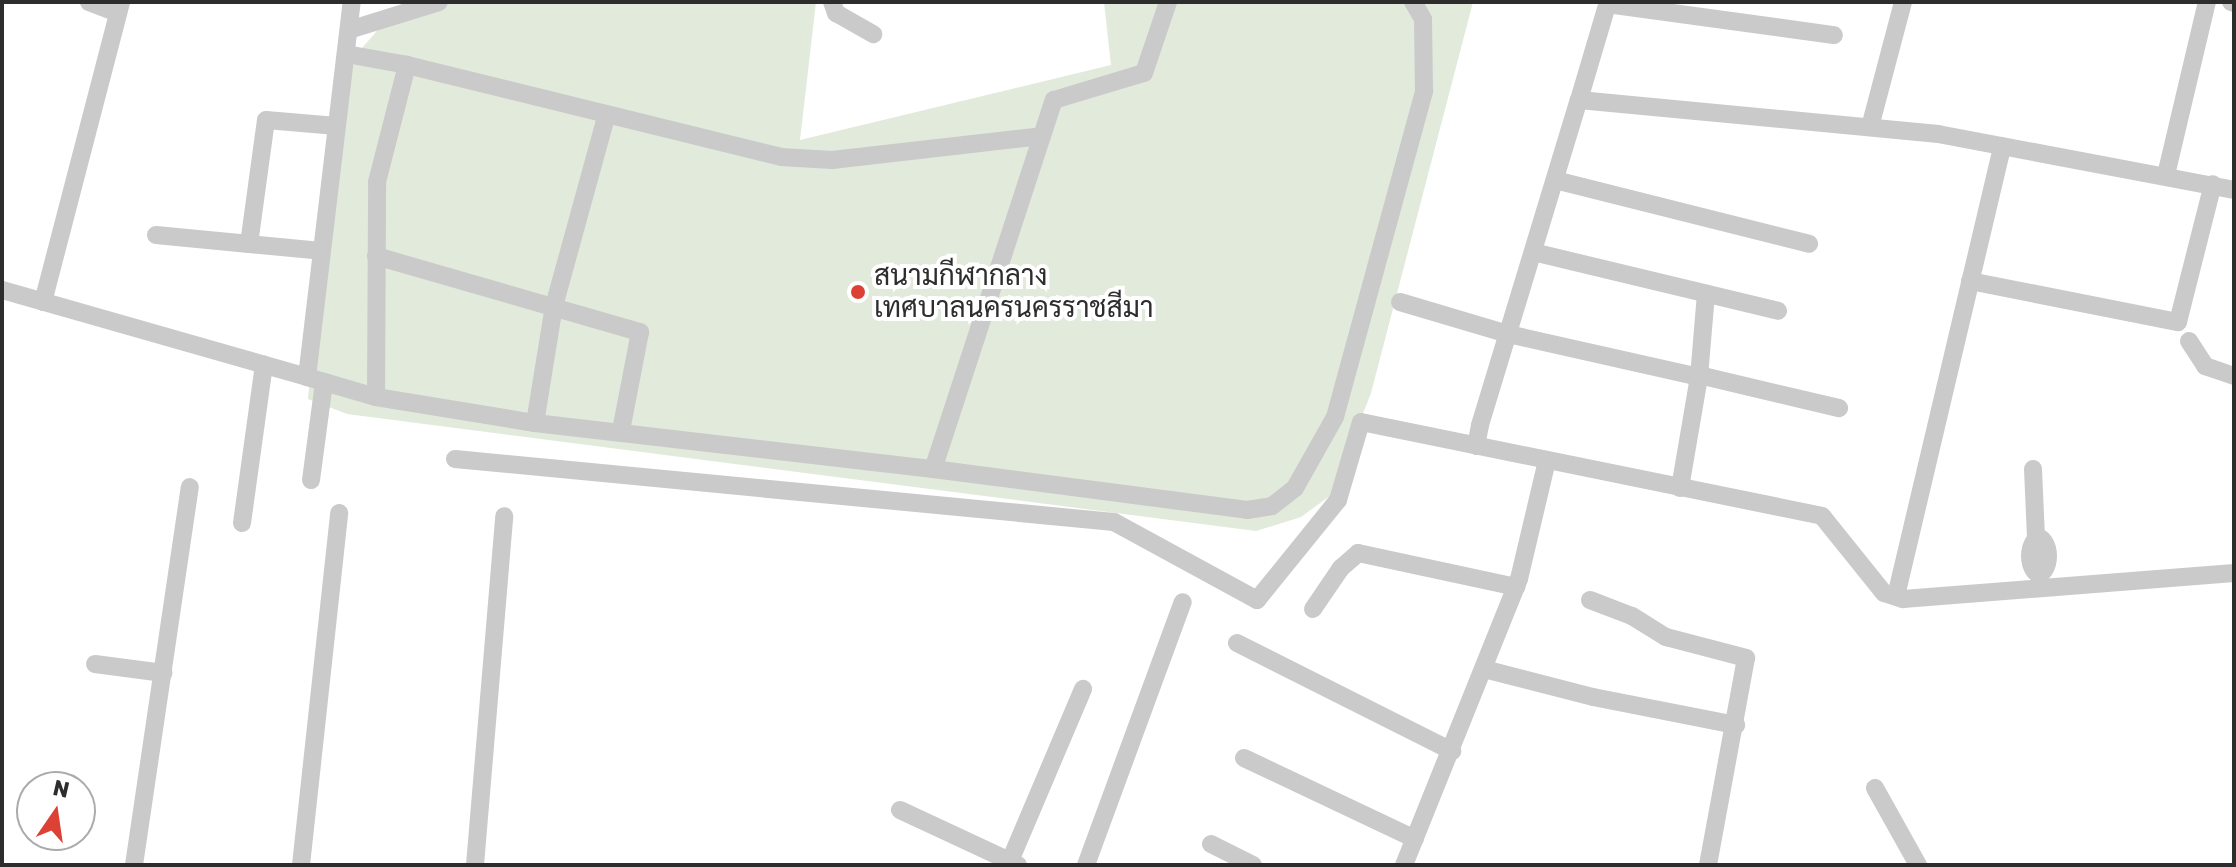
<!DOCTYPE html>
<html>
<head>
<meta charset="utf-8">
<style>
  body { margin:0 }
  #map { position:relative; width:2236px; height:867px; overflow:hidden; background:#fff; font-family:Rubik,Sarabun,sans-serif }
  div>[style] { position:absolute }
  .green>* { inset:0; background:#e1eadb }
  .minor>* { height:18px; margin:-9px; padding:0 9px; transform-origin:9px; border-radius:9px; background:#cacaca }
  .minor>.ring { margin:-9px; padding:0; box-sizing:content-box; background:none; border:18px solid #cacaca; border-radius:50% }
  .dots>* { width:22px; height:22px; translate:-50% -50%; box-sizing:border-box; border:4px solid #fff; border-radius:50% }
  span { translate:-50% -50%; white-space:nowrap; text-align:center; line-height:1.15; -webkit-text-stroke:8px #fff; paint-order:stroke }
  .poi-label { font-size:28px; color:#2d2d2d }
  .left { translate:0 -50%; text-align:left }
  .frame { position:absolute; inset:0; border:4px solid #2d2d2d; pointer-events:none }
  .north { position:absolute; left:16px; top:771px; width:80px; height:80px; box-sizing:border-box; background:#fff; border:2px solid #ababab; border-radius:50%; rotate:13deg; font-size:22px; font-weight:700; line-height:32px; text-align:center; color:#2d2d2d }
  .north::after { content:''; display:block; margin:auto; width:28px; height:36px; background:#dc4136; clip-path:polygon(50% 0,100% 100%,50% 72%,0 100%) }
</style>
</head>
<body>
<div id="map">
  <div class="green">
    <div style="clip-path:polygon(442px 2px,816px 2px,800px 140px,1111px 65px,1104px 2px,1473px 2px,1371px 393px,1331px 495px,1301px 517px,1256px 531px,347px 414px,308px 399px,328px 192px,355px 56px,389px 17px)"></div>
  </div>
  <div class="minor">
    <div style="left:89px;top:2px;width:31px;rotate:21deg"></div>
    <div style="left:832px;top:2px;width:12px;rotate:70deg"></div>
    <div style="left:836px;top:13px;width:43px;rotate:29.6deg"></div>
    <div style="left:1608px;top:2px;width:102px;rotate:106.5deg"></div>
    <div style="left:1579px;top:100px;width:361px;rotate:5.4deg"></div>
    <div style="left:1938px;top:134px;width:301px;rotate:10.7deg"></div>
    <div style="left:2231px;top:2px;width:3px;rotate:18deg"></div>
    <div style="left:1607px;top:4px;width:229px;rotate:7.8deg"></div>
    <div style="left:349px;top:30px;width:94px;rotate:-17.3deg"></div>
    <div style="left:346px;top:54px;width:62px;rotate:10.2deg"></div>
    <div style="left:1870px;top:127px;width:129px;rotate:-75.2deg"></div>
    <div style="left:1042px;top:136px;width:38px;rotate:-72deg"></div>
    <div style="left:1054px;top:100px;width:94px;rotate:-16.7deg"></div>
    <div style="left:1144px;top:73px;width:75px;rotate:-71.3deg"></div>
    <div style="left:2166px;top:175px;width:178px;rotate:-76.7deg"></div>
    <div style="left:1555px;top:180px;width:262px;rotate:14.1deg"></div>
    <div style="left:156px;top:235px;width:166px;rotate:5.5deg"></div>
    <div style="left:249px;top:244px;width:125px;rotate:-82.2deg"></div>
    <div style="left:266px;top:120px;width:71px;rotate:4.8deg"></div>
    <div style="left:1533px;top:252px;width:252px;rotate:13.5deg"></div>
    <div style="left:376px;top:256px;width:275px;rotate:16.1deg"></div>
    <div style="left:640px;top:332px;width:101px;rotate:100.9deg"></div>
    <div style="left:1970px;top:281px;width:212px;rotate:11.2deg"></div>
    <div style="left:2178px;top:322px;width:142px;rotate:-75.8deg"></div>
    <div style="left:2px;top:290px;width:317px;rotate:15.9deg"></div>
    <div style="left:307px;top:377px;width:378px;rotate:-83.2deg"></div>
    <div style="left:43px;top:302px;width:310px;rotate:-75.4deg"></div>
    <div style="left:1400px;top:302px;width:113px;rotate:16.5deg"></div>
    <div style="left:1508px;top:334px;width:196px;rotate:12.7deg"></div>
    <div style="left:2189px;top:341px;width:30px;rotate:57deg"></div>
    <div style="left:2205px;top:366px;width:31px;rotate:19deg"></div>
    <div style="left:1699px;top:375px;width:144px;rotate:13.3deg"></div>
    <div style="left:307px;top:377px;width:72px;rotate:16.2deg"></div>
    <div style="left:376px;top:397px;width:161px;rotate:9.3deg"></div>
    <div style="left:535px;top:423px;width:401px;rotate:6.6deg"></div>
    <div style="left:933px;top:469px;width:317px;rotate:7.4deg"></div>
    <div style="left:1247px;top:510px;width:25px;rotate:-9deg"></div>
    <div style="left:1272px;top:506px;width:29px;rotate:-38deg"></div>
    <div style="left:1295px;top:488px;width:81px;rotate:-60.6deg"></div>
    <div style="left:1335px;top:417px;width:338px;rotate:-74.7deg"></div>
    <div style="left:1424px;top:91px;width:72px;rotate:-90.8deg"></div>
    <div style="left:1423px;top:19px;width:20px;rotate:-120deg"></div>
    <div style="left:376px;top:397px;width:215px;rotate:-89.7deg"></div>
    <div style="left:377px;top:182px;width:121px;rotate:-75.6deg"></div>
    <div style="left:407px;top:65px;width:385px;rotate:13.8deg"></div>
    <div style="left:781px;top:157px;width:51px;rotate:3.4deg"></div>
    <div style="left:832px;top:160px;width:211px;rotate:-6.5deg"></div>
    <div style="left:1042px;top:136px;width:350px;rotate:108.1deg"></div>
    <div style="left:535px;top:423px;width:119px;rotate:-80.8deg"></div>
    <div style="left:554px;top:306px;width:199px;rotate:-74.6deg"></div>
    <div style="left:1476px;top:446px;width:21px;rotate:-79deg"></div>
    <div style="left:1480px;top:425px;width:340px;rotate:-73.1deg"></div>
    <div style="left:455px;top:459px;width:662px;rotate:5.46deg"></div>
    <div style="left:1114px;top:522px;width:163px;rotate:28.6deg"></div>
    <div style="left:1257px;top:600px;width:129px;rotate:-51deg"></div>
    <div style="left:1338px;top:500px;width:81px;rotate:-73.6deg"></div>
    <div style="left:1361px;top:422px;width:470px;rotate:11.5deg"></div>
    <div style="left:1822px;top:516px;width:99px;rotate:51.2deg"></div>
    <div style="left:1884px;top:593px;width:20px;rotate:18deg"></div>
    <div style="left:1903px;top:599px;width:332px;rotate:-4.5deg"></div>
    <div style="left:2033px;top:469px;width:69px;rotate:87.5deg"></div>
    <div style="left:311px;top:480px;width:99px;rotate:-82.4deg"></div>
    <div style="left:1680px;top:488px;width:113px;rotate:-80.3deg"></div>
    <div style="left:1699px;top:377px;width:83px;rotate:-85.2deg"></div>
    <div style="left:242px;top:523px;width:160px;rotate:-82.1deg"></div>
    <div class="ring" style="left:2030px;top:538px;width:-2px;height:-2px"></div>
    <div style="left:1896px;top:596px;width:462px;rotate:-76.7deg"></div>
    <div style="left:1590px;top:600px;width:45px;rotate:20.9deg"></div>
    <div style="left:1632px;top:616px;width:40px;rotate:32deg"></div>
    <div style="left:1666px;top:637px;width:83px;rotate:14.7deg"></div>
    <div style="left:1746px;top:658px;width:210px;rotate:100.4deg"></div>
    <div style="left:1313px;top:609px;width:50px;rotate:-55.7deg"></div>
    <div style="left:1341px;top:568px;width:23px;rotate:-41deg"></div>
    <div style="left:1358px;top:553px;width:162px;rotate:12.1deg"></div>
    <div style="left:1237px;top:643px;width:241px;rotate:26.7deg"></div>
    <div style="left:95px;top:664px;width:69px;rotate:7.5deg"></div>
    <div style="left:1484px;top:669px;width:113px;rotate:14.4deg"></div>
    <div style="left:1593px;top:697px;width:146px;rotate:11.1deg"></div>
    <div style="left:1244px;top:758px;width:189px;rotate:25.3deg"></div>
    <div style="left:1875px;top:788px;width:88px;rotate:60.8deg"></div>
    <div style="left:900px;top:810px;width:130px;rotate:25deg"></div>
    <div style="left:1211px;top:844px;width:47px;rotate:26.6deg"></div>
    <div style="left:1010px;top:861px;width:187px;rotate:-67deg"></div>
    <div style="left:134px;top:865px;width:382px;rotate:-81.6deg"></div>
    <div style="left:301px;top:865px;width:354px;rotate:-83.8deg"></div>
    <div style="left:475px;top:865px;width:350px;rotate:-85.2deg"></div>
    <div style="left:1086px;top:865px;width:280px;rotate:-69.8deg"></div>
    <div style="left:1404px;top:865px;width:308px;rotate:-68.1deg"></div>
    <div style="left:1519px;top:579px;width:121px;rotate:-76.7deg"></div>
  </div>
  <div class="dots">
    <div style="left:858px;top:292px;background:#dc4136"></div>
  </div>
  <div class="poi-label">
    <span class="left" style="left:874px;top:292px">สนามกีฬากลาง<br>เทศบาลนครนครราชสีมา</span>
  </div>
  <div class="frame"></div>
  <div class="north">N</div>
</div>
</body>
</html>
